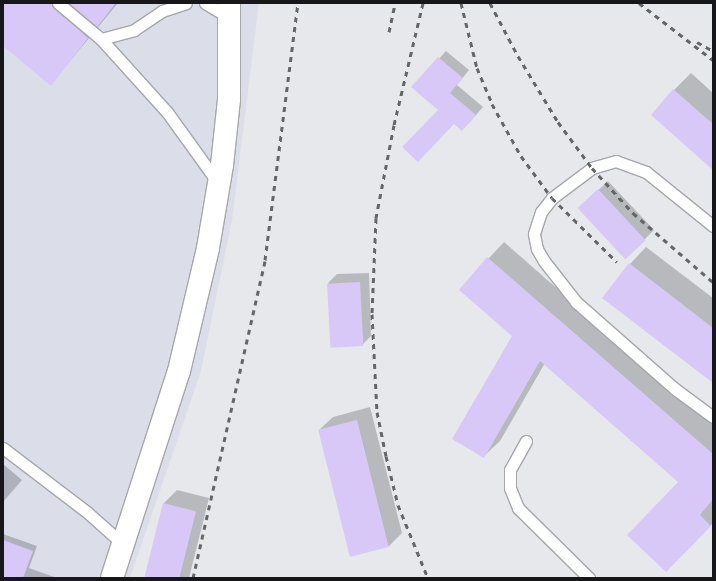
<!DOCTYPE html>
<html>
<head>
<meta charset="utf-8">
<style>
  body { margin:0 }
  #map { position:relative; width:716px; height:581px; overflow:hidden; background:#e6e8ec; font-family:"Roboto Condensed",sans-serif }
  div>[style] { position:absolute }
  .built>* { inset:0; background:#dbdee9 }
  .shadow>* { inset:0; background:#0003 }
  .building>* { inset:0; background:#d8c8f7; transform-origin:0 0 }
  .roads { filter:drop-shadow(1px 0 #a6a7ab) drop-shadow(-1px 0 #a6a7ab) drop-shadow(0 1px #a6a7ab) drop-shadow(0 -1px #a6a7ab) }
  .service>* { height:11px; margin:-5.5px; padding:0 5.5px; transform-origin:5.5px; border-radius:5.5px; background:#fff }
  .minor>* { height:22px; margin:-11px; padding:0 11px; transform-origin:11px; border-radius:11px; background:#fff }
  .rail>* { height:3px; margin-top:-1.5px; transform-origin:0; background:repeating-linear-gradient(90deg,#646567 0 5px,transparent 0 10px) }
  span { translate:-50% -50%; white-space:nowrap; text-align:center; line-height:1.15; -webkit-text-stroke:3.5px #f4f5f9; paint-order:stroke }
  .frame { position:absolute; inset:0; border:4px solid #171719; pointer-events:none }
</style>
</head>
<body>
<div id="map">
  <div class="built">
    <div style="clip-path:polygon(3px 3px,259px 3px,232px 220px,201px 371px,130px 578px,3px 578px)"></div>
  </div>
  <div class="shadow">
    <div style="clip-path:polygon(3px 3px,118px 3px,51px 84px,3px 45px)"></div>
    <div style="clip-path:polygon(446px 51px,469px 70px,457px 85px,483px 107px,469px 123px,439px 110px,413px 87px)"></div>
    <div style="clip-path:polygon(691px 73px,713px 93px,713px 169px,674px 90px)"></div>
    <div style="clip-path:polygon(608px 181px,654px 230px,627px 257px,589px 199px)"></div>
    <div style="clip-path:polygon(504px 242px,713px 425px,713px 523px,682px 555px,680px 482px,545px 363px,500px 441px,484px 456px,513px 336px,460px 289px)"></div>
    <div style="clip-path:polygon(646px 247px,713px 298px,713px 382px,630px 264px)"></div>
    <div style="clip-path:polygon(369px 273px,371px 336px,362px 345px,328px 283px,337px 274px)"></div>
    <div style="clip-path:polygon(370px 407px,402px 533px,389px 546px,352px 556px,319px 430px,333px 417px)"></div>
    <div style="clip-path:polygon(3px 464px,22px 480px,3px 502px)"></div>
    <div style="clip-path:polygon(177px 490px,209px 498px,189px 578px,145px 578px,164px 503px)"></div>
    <div style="clip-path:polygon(3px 534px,37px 546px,29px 568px,57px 578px,3px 578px)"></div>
  </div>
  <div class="building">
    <div style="clip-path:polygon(3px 3px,51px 3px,54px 8px,88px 38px,51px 86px,3px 46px)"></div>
    <div style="clip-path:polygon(69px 3px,116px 3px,97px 27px)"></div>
    <div style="clip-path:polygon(438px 57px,463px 78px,450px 93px,476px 115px,462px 131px,454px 124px,418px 162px,402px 147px,438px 110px,411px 87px)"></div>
    <div style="clip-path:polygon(673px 89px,713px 124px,713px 170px,651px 115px)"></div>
    <div style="left:598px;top:189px;width:70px;height:28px;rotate:47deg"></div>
    <div style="clip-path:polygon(487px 257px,713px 454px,713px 499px,700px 515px,711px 526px,666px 572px,627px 535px,678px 482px,540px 361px,484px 458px,452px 439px,512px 336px,459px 290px)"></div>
    <div style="clip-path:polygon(629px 263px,713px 328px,713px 383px,602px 298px)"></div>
    <div style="left:360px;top:282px;width:64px;height:33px;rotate:87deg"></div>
    <div style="left:357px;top:420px;width:131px;height:40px;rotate:76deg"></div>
    <div style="left:163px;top:503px;width:34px;height:77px;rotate:14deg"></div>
    <div style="clip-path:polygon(3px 540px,33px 551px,23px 578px,3px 578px)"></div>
  </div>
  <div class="roads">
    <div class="service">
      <div style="left:58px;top:3px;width:56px;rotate:39.9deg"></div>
      <div style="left:101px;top:39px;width:98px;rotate:47.9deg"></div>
      <div style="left:167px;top:112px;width:89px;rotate:54.2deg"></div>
      <div style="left:205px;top:3px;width:29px;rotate:31deg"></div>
      <div style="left:101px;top:39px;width:34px;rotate:-15deg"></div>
      <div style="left:134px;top:30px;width:34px;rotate:-34deg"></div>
      <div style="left:162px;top:11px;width:25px;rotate:-18deg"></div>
      <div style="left:713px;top:226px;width:86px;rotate:-141.1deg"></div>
      <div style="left:646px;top:172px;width:32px;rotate:-160deg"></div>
      <div style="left:616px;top:161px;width:25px;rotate:164deg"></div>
      <div style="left:592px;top:168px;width:50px;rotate:143.1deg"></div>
      <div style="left:552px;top:198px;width:18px;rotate:128deg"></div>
      <div style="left:541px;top:212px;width:23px;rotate:108deg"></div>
      <div style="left:534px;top:234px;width:15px;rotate:79deg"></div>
      <div style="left:537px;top:249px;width:14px;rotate:60deg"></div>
      <div style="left:544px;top:261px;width:52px;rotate:52deg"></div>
      <div style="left:576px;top:302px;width:132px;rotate:41.3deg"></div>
      <div style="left:675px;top:389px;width:47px;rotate:36.4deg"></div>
      <div style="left:526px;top:441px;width:33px;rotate:119deg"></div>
      <div style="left:510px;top:470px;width:18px;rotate:90deg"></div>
      <div style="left:510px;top:488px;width:22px;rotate:68deg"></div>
      <div style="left:518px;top:508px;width:100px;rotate:44.6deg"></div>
      <div style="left:3px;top:448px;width:107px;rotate:37.4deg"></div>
      <div style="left:88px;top:513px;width:48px;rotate:41.6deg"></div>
    </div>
    <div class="minor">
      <div style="left:112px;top:578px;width:218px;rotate:-72.1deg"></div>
      <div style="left:179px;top:371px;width:126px;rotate:-76.7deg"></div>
      <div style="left:208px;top:248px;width:84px;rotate:-80.4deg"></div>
      <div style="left:222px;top:165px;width:66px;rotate:-83.9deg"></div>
      <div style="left:229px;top:99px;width:96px;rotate:-90deg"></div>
    </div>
  </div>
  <div class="rail">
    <div style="left:423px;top:3px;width:125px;rotate:103.4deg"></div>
    <div style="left:394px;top:125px;width:95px;rotate:101deg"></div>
    <div style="left:376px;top:218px;width:96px;rotate:92.4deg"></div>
    <div style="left:372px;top:314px;width:98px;rotate:87.1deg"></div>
    <div style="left:377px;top:412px;width:45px;rotate:78.4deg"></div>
    <div style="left:386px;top:456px;width:50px;rotate:76.2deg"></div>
    <div style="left:398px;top:505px;width:79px;rotate:67.7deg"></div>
    <div style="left:461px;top:3px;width:67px;rotate:76.2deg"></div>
    <div style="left:477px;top:68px;width:39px;rotate:67deg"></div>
    <div style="left:492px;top:104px;width:60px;rotate:60.9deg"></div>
    <div style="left:521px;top:156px;width:52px;rotate:53.6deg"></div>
    <div style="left:552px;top:198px;width:91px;rotate:44.6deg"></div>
    <div style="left:490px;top:3px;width:60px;rotate:62.2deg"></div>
    <div style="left:518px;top:56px;width:77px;rotate:58.8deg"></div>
    <div style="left:558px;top:122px;width:57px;rotate:53.5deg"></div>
    <div style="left:592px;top:168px;width:61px;rotate:47.7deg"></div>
    <div style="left:633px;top:213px;width:106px;rotate:40.8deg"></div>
    <div style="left:639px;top:3px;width:93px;rotate:37.6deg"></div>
    <div style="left:389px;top:32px;width:30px;rotate:-78deg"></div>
    <div style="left:697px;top:42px;width:18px;rotate:29deg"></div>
    <div style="left:193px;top:578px;width:326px;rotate:-77.2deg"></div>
    <div style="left:265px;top:260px;width:259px;rotate:-82.7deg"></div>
  </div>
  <div class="frame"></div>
</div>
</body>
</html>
